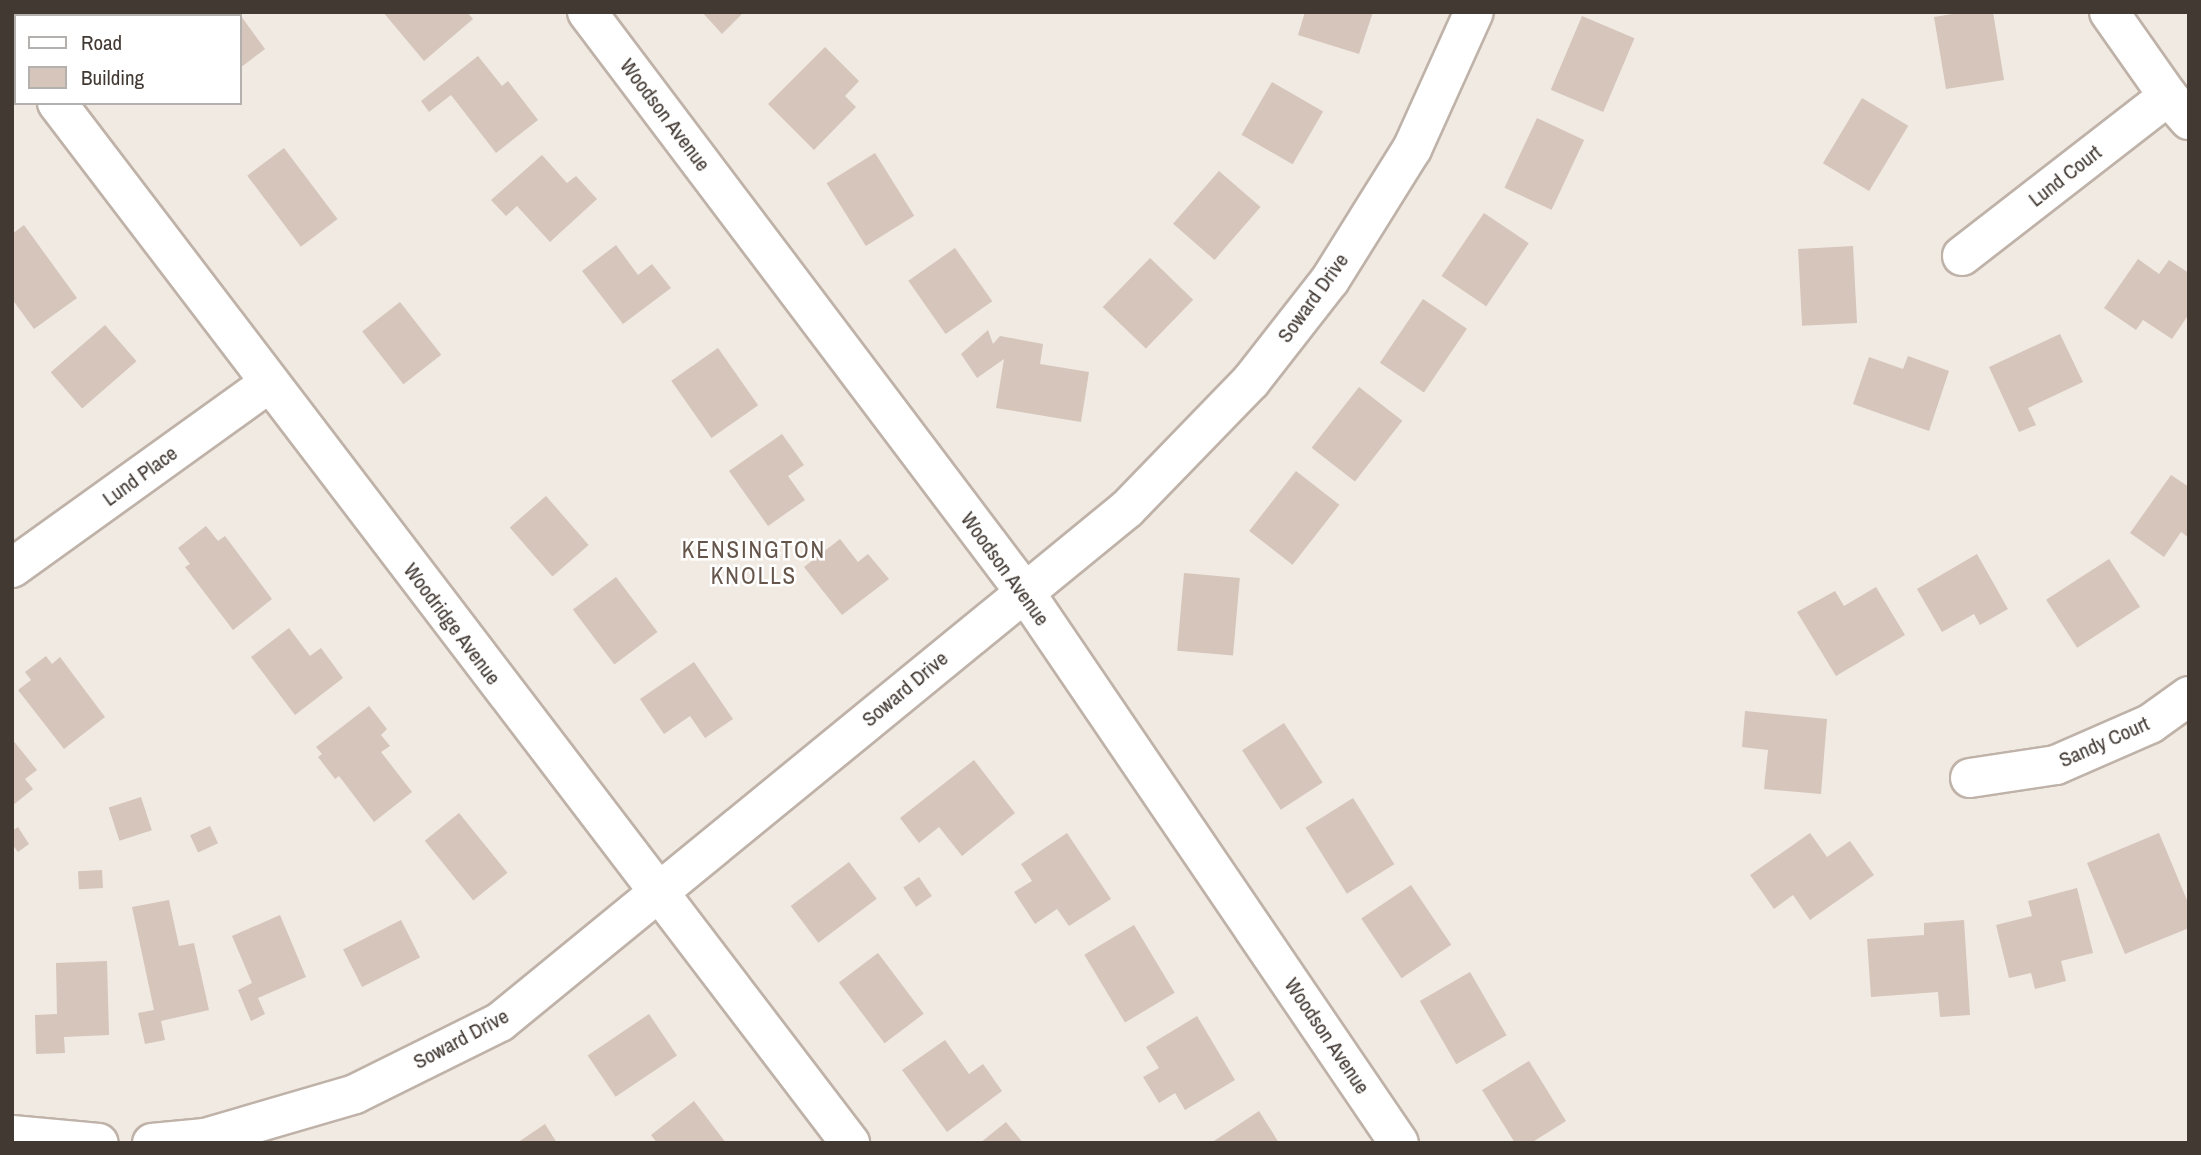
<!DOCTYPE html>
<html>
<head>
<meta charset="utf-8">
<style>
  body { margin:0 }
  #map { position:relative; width:2201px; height:1155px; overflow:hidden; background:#f1eae2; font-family:"Archivo Narrow",sans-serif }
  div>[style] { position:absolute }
  .building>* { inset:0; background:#d5c5bb; transform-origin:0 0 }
  .roads { filter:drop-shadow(2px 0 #bfb2a8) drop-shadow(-2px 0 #bfb2a8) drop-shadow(0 2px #bfb2a8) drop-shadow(0 -2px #bfb2a8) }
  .minor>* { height:38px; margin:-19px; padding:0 19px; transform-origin:19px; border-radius:19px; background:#fff }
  span { translate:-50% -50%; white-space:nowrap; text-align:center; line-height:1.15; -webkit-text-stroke:5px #fff; paint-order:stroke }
  .street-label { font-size:21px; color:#423933 }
  .neighbourhood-label { font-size:23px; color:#65554a; letter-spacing:2px }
  .frame { position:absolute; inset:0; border:14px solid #423933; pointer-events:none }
  .legend { position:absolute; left:14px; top:14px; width:228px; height:91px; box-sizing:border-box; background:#fff; border:2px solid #b3b0ad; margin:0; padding:9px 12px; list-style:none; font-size:21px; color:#423933 }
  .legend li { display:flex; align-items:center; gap:14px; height:35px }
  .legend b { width:35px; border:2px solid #b3b0ad }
</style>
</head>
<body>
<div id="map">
  <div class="building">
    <div style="clip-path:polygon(235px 12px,238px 12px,265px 49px,240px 68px,240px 16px,230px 16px)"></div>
    <div style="clip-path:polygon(383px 12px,467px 12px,473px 19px,424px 61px)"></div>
    <div style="clip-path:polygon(702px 12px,744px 12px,722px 34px)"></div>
    <div style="clip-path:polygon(1305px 12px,1373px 12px,1359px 54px,1298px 35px)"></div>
    <div style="clip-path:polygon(1965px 12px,1993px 12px,2004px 80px,1946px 89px,1934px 17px)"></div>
    <div style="left:1582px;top:16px;width:57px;height:80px;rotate:23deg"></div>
    <div style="clip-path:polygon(825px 47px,859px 81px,845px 96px,856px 107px,814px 150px,768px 104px)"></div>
    <div style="clip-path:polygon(478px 56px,502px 86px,508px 81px,538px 120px,496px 153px,451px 95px,429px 112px,421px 101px)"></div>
    <div style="left:1272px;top:82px;width:59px;height:61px;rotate:30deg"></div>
    <div style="left:1862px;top:98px;width:54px;height:76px;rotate:31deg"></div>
    <div style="left:1537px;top:118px;width:52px;height:77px;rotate:25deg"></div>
    <div style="left:284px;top:148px;width:89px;height:46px;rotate:53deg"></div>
    <div style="left:875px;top:153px;width:74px;height:57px;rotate:58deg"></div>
    <div style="clip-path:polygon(542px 155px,567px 183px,576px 176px,597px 199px,550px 242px,517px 206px,506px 216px,491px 200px)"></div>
    <div style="left:1219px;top:171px;width:55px;height:70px;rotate:41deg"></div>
    <div style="left:1484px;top:213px;width:54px;height:76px;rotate:34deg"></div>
    <div style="clip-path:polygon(24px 225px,77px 298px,34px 329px,12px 299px,12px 234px)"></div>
    <div style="clip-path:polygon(616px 245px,638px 275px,652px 264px,671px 288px,623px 324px,582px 271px)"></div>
    <div style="left:1853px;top:246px;width:77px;height:55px;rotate:87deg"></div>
    <div style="left:955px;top:248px;width:65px;height:57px;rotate:55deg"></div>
    <div style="left:1150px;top:258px;width:60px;height:68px;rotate:44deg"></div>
    <div style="clip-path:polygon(2138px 259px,2159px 274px,2169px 260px,2189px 273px,2189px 314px,2172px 339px,2143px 320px,2136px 330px,2104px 308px)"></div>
    <div style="left:1423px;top:299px;width:53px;height:77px;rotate:34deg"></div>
    <div style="left:400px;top:302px;width:67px;height:48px;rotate:52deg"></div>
    <div style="left:105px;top:325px;width:48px;height:72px;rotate:49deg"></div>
    <div style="clip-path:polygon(988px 330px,993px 344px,1000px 336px,1043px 344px,1040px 364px,1089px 372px,1081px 422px,996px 408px,1004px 359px,977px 378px,961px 354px)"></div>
    <div style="clip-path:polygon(2060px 334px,2083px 382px,2028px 408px,2036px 425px,2019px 432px,1989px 367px)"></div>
    <div style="left:718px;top:348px;width:70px;height:57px;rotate:55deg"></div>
    <div style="clip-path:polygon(1908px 356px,1949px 371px,1929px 431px,1853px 404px,1869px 357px,1903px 369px)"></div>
    <div style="left:1359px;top:387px;width:55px;height:77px;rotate:38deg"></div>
    <div style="clip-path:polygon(782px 434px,804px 465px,788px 476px,805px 500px,768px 526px,729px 471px)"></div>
    <div style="left:1296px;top:471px;width:55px;height:76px;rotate:38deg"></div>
    <div style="clip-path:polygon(2171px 475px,2189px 487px,2189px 538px,2181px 532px,2164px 557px,2130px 533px)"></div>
    <div style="left:546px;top:496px;width:65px;height:48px;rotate:49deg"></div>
    <div style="clip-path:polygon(206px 526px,218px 541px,225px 536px,272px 599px,233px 630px,185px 567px,190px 564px,178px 548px)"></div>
    <div style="clip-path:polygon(840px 539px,858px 562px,868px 554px,889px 579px,842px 615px,804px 567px)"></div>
    <div style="clip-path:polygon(1977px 554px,2008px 609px,1980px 625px,1974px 614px,1942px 632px,1917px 589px)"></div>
    <div style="left:2109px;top:559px;width:57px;height:75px;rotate:57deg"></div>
    <div style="left:1184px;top:573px;width:56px;height:78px;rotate:5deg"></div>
    <div style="left:616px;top:577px;width:69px;height:54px;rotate:53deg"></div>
    <div style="clip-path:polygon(1876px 587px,1905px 635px,1836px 676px,1797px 612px,1835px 591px,1844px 606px)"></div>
    <div style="clip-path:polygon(289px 628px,310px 656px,321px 648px,343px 678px,295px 715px,251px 657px)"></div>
    <div style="clip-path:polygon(46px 656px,52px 664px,60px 657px,105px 717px,64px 749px,18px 690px,31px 680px,25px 672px)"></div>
    <div style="clip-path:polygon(694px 662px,733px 719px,705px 738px,690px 716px,664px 734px,640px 699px)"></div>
    <div style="clip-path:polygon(369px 706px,387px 729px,381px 735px,390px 746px,381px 752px,412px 792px,374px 822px,339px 776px,335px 779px,318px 757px,322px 754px,316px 747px)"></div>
    <div style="clip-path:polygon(1745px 711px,1827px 719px,1821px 794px,1764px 789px,1768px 750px,1742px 747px)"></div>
    <div style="left:1284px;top:723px;width:71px;height:50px;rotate:57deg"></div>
    <div style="clip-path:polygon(12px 739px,37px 770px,25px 779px,33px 789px,12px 806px)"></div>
    <div style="clip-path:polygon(974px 760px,1015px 813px,962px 856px,939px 827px,919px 843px,900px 818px)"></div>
    <div style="left:141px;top:797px;width:35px;height:34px;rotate:72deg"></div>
    <div style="left:1353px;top:798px;width:78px;height:56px;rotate:58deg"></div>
    <div style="left:459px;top:813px;width:77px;height:44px;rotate:51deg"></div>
    <div style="left:210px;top:826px;width:19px;height:22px;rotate:65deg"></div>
    <div style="clip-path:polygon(18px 827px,29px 844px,18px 852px,12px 844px,12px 831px)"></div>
    <div style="clip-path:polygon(1067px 833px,1111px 899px,1069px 926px,1057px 909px,1035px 924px,1014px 892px,1032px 881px,1021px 864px)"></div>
    <div style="clip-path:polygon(1810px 833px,1827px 857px,1850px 841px,1874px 875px,1810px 920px,1793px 895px,1774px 909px,1750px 875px)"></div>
    <div style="clip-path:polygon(2159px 833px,2189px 905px,2189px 928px,2125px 954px,2087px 863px)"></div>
    <div style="left:849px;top:862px;width:46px;height:73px;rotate:53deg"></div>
    <div style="left:102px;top:870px;width:18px;height:24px;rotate:87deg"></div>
    <div style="left:919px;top:877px;width:23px;height:19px;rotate:56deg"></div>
    <div style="left:1411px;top:885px;width:72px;height:60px;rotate:56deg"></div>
    <div style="clip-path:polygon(2077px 888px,2093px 953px,2061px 961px,2066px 981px,2035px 989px,2031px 973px,2009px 978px,1996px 925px,2032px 916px,2028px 901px)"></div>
    <div style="clip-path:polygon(169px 900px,179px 946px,194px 943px,209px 1010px,161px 1021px,165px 1040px,145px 1044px,138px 1013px,154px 1010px,132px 907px)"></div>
    <div style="clip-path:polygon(280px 915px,306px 977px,258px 998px,265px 1014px,251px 1021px,238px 990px,252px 983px,232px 936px)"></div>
    <div style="left:401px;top:920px;width:42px;height:65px;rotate:63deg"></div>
    <div style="clip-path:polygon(1964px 920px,1970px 1015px,1940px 1017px,1938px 992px,1871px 997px,1867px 939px,1924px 935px,1924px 923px)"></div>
    <div style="left:1134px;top:925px;width:79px;height:58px;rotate:59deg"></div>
    <div style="left:878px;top:953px;width:76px;height:49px;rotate:53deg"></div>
    <div style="clip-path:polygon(107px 961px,109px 1035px,64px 1037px,65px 1053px,36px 1054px,35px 1015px,57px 1014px,56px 963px)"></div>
    <div style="left:1470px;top:972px;width:73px;height:58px;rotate:60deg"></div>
    <div style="left:649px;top:1014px;width:50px;height:74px;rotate:56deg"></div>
    <div style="clip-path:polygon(1197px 1016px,1235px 1080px,1185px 1110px,1175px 1093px,1159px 1103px,1143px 1077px,1159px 1068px,1146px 1047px)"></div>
    <div style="clip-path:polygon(945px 1040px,969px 1074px,983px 1064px,1002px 1091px,947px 1132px,902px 1070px)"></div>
    <div style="clip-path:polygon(1529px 1061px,1566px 1121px,1531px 1143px,1515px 1143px,1482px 1090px)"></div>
    <div style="clip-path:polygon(694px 1101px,726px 1143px,657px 1143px,651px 1135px)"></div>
    <div style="clip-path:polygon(1259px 1111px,1279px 1143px,1211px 1143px)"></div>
    <div style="clip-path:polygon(1006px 1122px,1023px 1143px,980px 1143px)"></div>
    <div style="clip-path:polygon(545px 1124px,557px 1143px,517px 1143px)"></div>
  </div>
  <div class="roads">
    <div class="minor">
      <div style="left:587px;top:12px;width:725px;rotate:52.96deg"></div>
      <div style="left:1024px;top:591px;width:667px;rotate:55.81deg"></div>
      <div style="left:2109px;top:12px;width:103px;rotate:54.9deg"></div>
      <div style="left:2168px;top:96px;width:32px;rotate:49deg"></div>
      <div style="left:12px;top:44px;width:6px;rotate:51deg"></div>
      <div style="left:57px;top:103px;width:1308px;rotate:52.67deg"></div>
      <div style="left:1962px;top:256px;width:261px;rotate:-37.8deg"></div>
      <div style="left:12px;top:568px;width:315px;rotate:-35.7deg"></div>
      <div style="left:1970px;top:778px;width:87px;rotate:-8.6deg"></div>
      <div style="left:2056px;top:765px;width:103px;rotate:-23.6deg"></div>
      <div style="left:2150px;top:724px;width:48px;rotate:-35.7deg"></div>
      <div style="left:12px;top:1135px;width:87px;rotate:5.3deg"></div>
      <div style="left:152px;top:1143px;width:53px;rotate:-5.4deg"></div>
      <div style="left:205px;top:1138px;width:156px;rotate:-16.3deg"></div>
      <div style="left:355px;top:1094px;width:162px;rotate:-26.4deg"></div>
      <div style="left:500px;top:1022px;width:810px;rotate:-39.29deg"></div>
      <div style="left:1127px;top:509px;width:178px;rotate:-45.9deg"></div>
      <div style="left:1251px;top:381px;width:128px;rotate:-52deg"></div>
      <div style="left:1330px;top:280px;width:155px;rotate:-58deg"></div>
      <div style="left:1412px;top:149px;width:150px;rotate:-65.7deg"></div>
    </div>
  </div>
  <div class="street-label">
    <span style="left:665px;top:115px;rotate:53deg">Woodson Avenue</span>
    <span style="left:2065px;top:176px;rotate:-38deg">Lund Court</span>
    <span style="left:1313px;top:298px;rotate:-54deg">Soward Drive</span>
    <span style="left:140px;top:476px;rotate:-36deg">Lund Place</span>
    <span style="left:1005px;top:569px;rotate:54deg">Woodson Avenue</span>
    <span style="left:452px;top:624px;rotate:53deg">Woodridge Avenue</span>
    <span style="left:905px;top:689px;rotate:-40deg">Soward Drive</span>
    <span style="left:2104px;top:742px;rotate:-24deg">Sandy Court</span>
    <span style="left:1327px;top:1036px;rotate:56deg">Woodson Avenue</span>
    <span style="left:461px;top:1039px;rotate:-28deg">Soward Drive</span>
  </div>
  <div class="neighbourhood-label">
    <span style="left:754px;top:563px">KENSINGTON<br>KNOLLS</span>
  </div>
  <div class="frame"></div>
  <ul class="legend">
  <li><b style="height:9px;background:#fff"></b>Road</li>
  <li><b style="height:19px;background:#d5c5bb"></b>Building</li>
  </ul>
</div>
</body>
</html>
